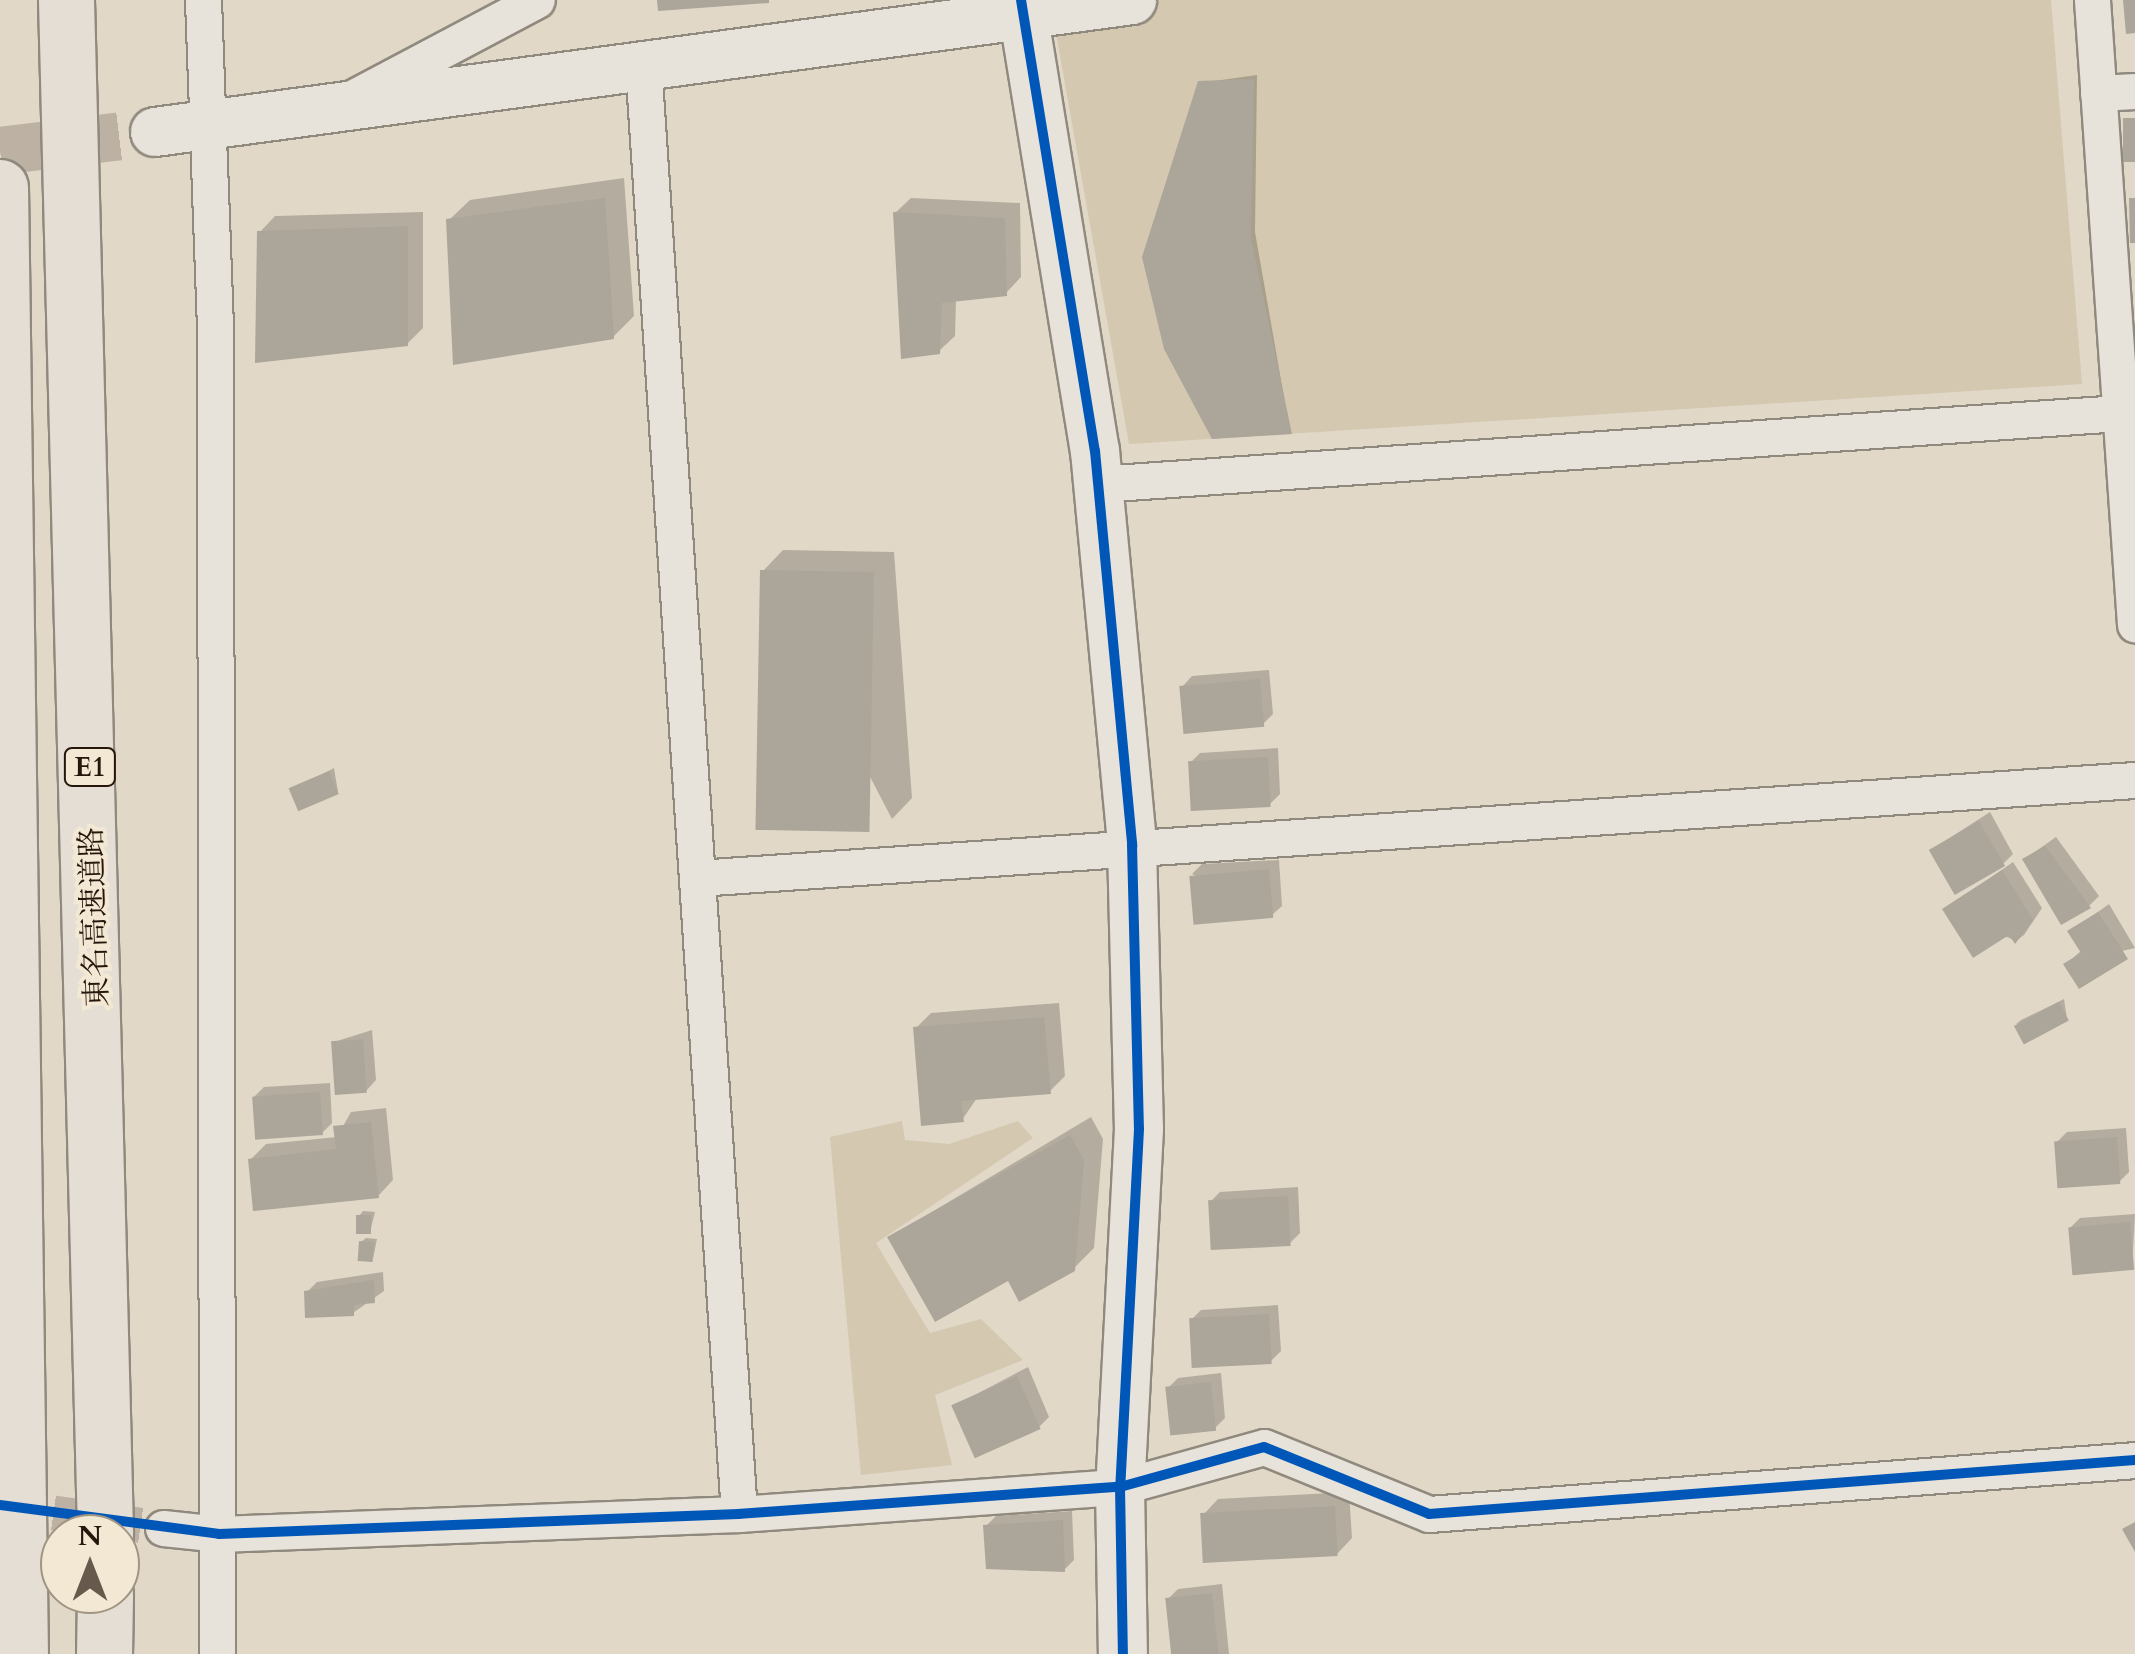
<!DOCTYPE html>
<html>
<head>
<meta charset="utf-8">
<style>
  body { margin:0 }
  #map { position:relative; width:2135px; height:1654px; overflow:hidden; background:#e1d8c7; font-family:Cardo,"Noto Serif JP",serif }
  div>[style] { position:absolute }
  .green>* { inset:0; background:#d4c8b0 }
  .shadow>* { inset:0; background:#0003 }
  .building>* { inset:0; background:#aca599; transform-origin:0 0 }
  .street-tunnel>* { height:35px; margin-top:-17.5px; transform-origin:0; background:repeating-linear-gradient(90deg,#bcb1a2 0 35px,transparent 0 53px) }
  .secondary-tunnel>* { height:48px; margin-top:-24px; transform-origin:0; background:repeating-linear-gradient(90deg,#bcb1a2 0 48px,transparent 0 72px) }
  .roads { filter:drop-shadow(2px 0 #90897e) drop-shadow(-2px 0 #90897e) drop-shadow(0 2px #90897e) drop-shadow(0 -2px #90897e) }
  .street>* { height:35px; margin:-17.5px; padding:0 17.5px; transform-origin:17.5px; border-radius:17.5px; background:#e8e3da }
  .secondary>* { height:48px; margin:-24px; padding:0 24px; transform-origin:24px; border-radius:24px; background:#e8e3da }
  .highway>* { height:55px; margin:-27.5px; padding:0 27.5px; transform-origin:27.5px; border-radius:27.5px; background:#e4ded4 }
  .cycleway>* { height:10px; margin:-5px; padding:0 5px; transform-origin:5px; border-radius:5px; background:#0057b8 }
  span { translate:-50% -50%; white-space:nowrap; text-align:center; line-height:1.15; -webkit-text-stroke:8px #f3e8d3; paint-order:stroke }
  .shield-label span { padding:2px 8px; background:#f3e8d3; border:2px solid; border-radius:8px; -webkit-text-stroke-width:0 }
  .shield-label { font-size:28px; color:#26160c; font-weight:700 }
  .street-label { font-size:30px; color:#26160c }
  .north { position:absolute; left:40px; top:1514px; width:100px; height:100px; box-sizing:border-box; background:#f3e8d3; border:2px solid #a19483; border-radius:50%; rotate:0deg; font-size:28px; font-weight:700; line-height:40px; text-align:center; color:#26160c }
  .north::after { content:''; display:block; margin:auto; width:35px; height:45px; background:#675a4d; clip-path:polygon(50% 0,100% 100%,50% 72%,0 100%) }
</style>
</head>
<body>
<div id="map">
  <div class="green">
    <div style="clip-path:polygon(1150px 0,2051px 0,2082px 384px,1129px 444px,1052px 11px)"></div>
    <div style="clip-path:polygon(902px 1121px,905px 1140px,949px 1144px,1018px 1121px,1033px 1138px,876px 1243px,930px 1333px,981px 1319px,1023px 1360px,935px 1395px,952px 1465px,861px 1475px,830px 1137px)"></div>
  </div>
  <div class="shadow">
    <div style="clip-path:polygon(1257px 75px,1255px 232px,1290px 431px,1200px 83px)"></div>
    <div style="clip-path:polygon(624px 178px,634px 316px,613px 337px,449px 220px,470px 200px)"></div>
    <div style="clip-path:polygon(911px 198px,1020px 203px,1021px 277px,1006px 293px,956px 299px,955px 336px,939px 351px,895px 213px)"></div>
    <div style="clip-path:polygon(423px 212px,423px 328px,407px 344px,260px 232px,275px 216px)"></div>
    <div style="clip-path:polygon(783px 550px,894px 552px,912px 798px,892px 819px,763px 571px)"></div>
    <div style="clip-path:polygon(1269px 670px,1273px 714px,1263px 724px,1182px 687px,1192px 676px)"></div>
    <div style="clip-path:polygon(1278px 748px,1280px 794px,1270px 804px,1190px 763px,1200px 753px)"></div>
    <div style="clip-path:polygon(334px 768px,338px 792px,293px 791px,298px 787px)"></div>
    <div style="clip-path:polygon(1990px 812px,2013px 854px,1998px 869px,1931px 850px)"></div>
    <div style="clip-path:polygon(2056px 837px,2099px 896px,2089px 906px,2025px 859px)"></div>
    <div style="clip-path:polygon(1279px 860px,1282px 906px,1271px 916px,1192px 874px,1202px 864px)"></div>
    <div style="clip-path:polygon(2013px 862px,2042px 908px,2024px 935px,2016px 941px,1945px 910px)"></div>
    <div style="clip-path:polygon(2109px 904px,2135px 948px,2066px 964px,2082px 950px,2070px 932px)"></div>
    <div style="clip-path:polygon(2064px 999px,2067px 1019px,2016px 1024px,2021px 1020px)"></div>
    <div style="clip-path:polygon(1059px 1003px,1065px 1076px,1049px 1092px,977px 1098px,962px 1120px,916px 1028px,931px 1013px)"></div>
    <div style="clip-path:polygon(372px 1030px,376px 1080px,366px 1091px,334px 1042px)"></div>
    <div style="clip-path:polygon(330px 1083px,332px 1123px,322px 1133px,254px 1097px,264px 1087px)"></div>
    <div style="clip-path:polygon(386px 1108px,393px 1180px,378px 1196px,250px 1160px,266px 1144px,337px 1137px,351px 1112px)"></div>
    <div style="clip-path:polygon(1091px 1117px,1103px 1139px,1094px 1248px,1073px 1269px,1009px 1278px,890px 1237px)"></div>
    <div style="clip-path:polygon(2126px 1128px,2129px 1172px,2119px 1182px,2056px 1143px,2067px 1132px)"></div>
    <div style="clip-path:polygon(1298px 1187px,1300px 1233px,1290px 1243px,1210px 1202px,1220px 1192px)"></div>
    <div style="clip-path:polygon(363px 1211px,375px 1212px,370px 1232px,359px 1216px)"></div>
    <div style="clip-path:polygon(2135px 1214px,2132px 1267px,2070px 1228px,2080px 1218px)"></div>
    <div style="clip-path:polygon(366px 1238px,377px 1239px,373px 1259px,361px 1242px)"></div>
    <div style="clip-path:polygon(383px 1272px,384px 1291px,353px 1313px,307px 1292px,317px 1282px)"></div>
    <div style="clip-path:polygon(1278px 1305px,1281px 1351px,1271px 1361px,1191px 1320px,1201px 1310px)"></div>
    <div style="clip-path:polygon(1028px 1367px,1049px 1417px,1039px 1427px,954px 1406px)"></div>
    <div style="clip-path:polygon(1221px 1373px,1225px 1418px,1215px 1428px,1168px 1388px,1178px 1378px)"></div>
    <div style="clip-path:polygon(1349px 1492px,1352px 1538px,1337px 1554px,1203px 1515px,1218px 1499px)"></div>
    <div style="clip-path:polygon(1072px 1511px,1074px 1560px,1064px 1570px,1030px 1571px,986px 1526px,996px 1516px)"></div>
    <div style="clip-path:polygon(1222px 1584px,1229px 1654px,1173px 1654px,1168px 1599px,1178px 1589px)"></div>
  </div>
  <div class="building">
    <div style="clip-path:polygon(657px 0,769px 0,769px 3px,658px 11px)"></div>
    <div style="clip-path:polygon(2123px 0,2135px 0,2135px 33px,2126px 34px)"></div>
    <div style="clip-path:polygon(1254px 79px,1251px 238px,1292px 434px,1212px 439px,1164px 349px,1142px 257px,1198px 81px)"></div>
    <div style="left:2123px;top:118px;width:12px;height:44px"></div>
    <div style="clip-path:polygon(605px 198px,614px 339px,453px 365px,446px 219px)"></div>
    <div style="clip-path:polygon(2129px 198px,2135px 198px,2135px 243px,2130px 243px)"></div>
    <div style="clip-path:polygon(893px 212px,1005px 218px,1007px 296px,942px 303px,940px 354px,901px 359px)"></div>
    <div style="clip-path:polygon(408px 226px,408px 346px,255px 363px,257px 231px)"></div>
    <div style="left:760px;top:570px;width:114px;height:260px;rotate:1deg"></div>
    <div style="left:1260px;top:679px;width:48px;height:81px;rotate:85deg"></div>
    <div style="left:1268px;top:757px;width:50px;height:80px;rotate:87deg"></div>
    <div style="left:329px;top:771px;width:25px;height:44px;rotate:67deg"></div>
    <div style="left:1979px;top:821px;width:52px;height:58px;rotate:60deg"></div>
    <div style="clip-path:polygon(2045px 846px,2091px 908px,2061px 925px,2022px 859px)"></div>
    <div style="left:1269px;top:869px;width:49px;height:80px;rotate:85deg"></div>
    <div style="clip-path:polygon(2002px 870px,2033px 920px,2015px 944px,2009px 935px,1973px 958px,1942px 909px)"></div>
    <div style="clip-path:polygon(2098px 912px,2128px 959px,2079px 989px,2063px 964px,2081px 953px,2067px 931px)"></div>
    <div style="left:2059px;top:1002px;width:21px;height:51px;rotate:62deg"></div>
    <div style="clip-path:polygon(1044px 1017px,1051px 1094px,961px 1101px,964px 1122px,921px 1126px,913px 1027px)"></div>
    <div style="left:363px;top:1039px;width:54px;height:32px;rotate:86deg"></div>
    <div style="left:320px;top:1092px;width:43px;height:68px;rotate:86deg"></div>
    <div style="clip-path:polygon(371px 1122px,379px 1198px,253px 1211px,248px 1159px,336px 1149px,333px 1126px)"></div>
    <div style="clip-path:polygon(1070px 1135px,1084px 1160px,1075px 1271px,1019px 1302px,1008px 1281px,935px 1322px,887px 1237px)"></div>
    <div style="left:2117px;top:1137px;width:47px;height:63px;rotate:86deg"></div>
    <div style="left:1288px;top:1196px;width:50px;height:80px;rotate:87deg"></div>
    <div style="left:356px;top:1215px;width:15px;height:19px"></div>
    <div style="left:2130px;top:1222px;width:48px;height:62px;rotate:85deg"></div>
    <div style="left:359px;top:1241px;width:15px;height:20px;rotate:4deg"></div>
    <div style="clip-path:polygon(374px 1280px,375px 1303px,354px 1305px,354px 1316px,305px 1318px,304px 1291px)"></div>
    <div style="left:1269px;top:1314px;width:50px;height:80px;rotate:87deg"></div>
    <div style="left:1017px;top:1376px;width:58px;height:72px;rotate:66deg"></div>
    <div style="left:1211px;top:1382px;width:49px;height:46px;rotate:84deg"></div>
    <div style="left:1335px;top:1506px;width:50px;height:135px;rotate:87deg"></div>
    <div style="clip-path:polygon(1063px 1520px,1065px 1572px,986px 1569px,983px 1525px)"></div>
    <div style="clip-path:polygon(2135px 1522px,2135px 1552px,2122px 1529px)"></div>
    <div style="left:1212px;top:1593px;width:61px;height:47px;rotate:84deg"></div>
  </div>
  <div class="street-tunnel">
    <div style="left:1px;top:1505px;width:164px;rotate:8.1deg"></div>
  </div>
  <div class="secondary-tunnel">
    <div style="left:0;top:151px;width:156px;rotate:-7deg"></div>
  </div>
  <div class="roads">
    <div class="street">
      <div style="left:203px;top:0;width:332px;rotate:87.9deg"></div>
      <div style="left:215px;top:332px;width:1322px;rotate:89.91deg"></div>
      <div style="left:2092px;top:0;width:626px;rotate:86.06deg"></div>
      <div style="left:643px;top:64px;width:1453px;rotate:86.21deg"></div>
      <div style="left:2098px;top:93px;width:37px;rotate:-3deg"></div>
      <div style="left:352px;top:98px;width:209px;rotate:-27.9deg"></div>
      <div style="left:1099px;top:484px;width:1023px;rotate:-3.98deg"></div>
      <div style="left:697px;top:878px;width:1441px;rotate:-3.9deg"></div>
      <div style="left:163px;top:1528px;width:56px;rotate:6.1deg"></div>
      <div style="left:219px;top:1534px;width:520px;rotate:-2.2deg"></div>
      <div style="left:739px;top:1514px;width:382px;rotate:-4.1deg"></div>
      <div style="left:1120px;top:1487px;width:149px;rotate:-15.5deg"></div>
      <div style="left:1264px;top:1447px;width:178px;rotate:22.1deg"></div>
      <div style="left:1429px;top:1514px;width:708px;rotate:-4.37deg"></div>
    </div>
    <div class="secondary">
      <div style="left:1021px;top:0;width:457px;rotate:80.7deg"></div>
      <div style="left:1095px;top:451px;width:396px;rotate:84.6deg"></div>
      <div style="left:1132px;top:845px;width:284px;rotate:88.6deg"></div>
      <div style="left:1139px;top:1129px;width:359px;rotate:93deg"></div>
      <div style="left:1120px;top:1487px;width:167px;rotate:89deg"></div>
      <div style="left:155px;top:132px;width:986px;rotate:-7.69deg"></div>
    </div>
    <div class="highway">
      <div style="left:66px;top:0;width:1534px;rotate:88.54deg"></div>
      <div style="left:0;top:187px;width:1467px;rotate:89.22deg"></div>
      <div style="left:104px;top:1654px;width:60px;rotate:-89deg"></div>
    </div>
  </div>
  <div class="cycleway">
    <div style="left:1021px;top:0;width:457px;rotate:80.7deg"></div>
    <div style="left:1095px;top:451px;width:396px;rotate:84.6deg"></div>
    <div style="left:1132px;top:845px;width:284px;rotate:88.6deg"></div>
    <div style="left:1139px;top:1129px;width:359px;rotate:93deg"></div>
    <div style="left:1120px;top:1487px;width:167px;rotate:89deg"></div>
    <div style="left:0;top:1505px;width:221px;rotate:7.5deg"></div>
    <div style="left:219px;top:1534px;width:520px;rotate:-2.2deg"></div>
    <div style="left:739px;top:1514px;width:382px;rotate:-4.1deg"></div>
    <div style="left:1120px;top:1487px;width:149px;rotate:-15.5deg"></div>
    <div style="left:1264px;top:1447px;width:178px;rotate:22.1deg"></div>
    <div style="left:1429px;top:1514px;width:708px;rotate:-4.37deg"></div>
  </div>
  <div class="shield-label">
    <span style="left:90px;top:767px">E1</span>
  </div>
  <div class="street-label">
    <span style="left:95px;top:917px;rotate:-92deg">東名高速道路</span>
  </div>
  <div class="north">N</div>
</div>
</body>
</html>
